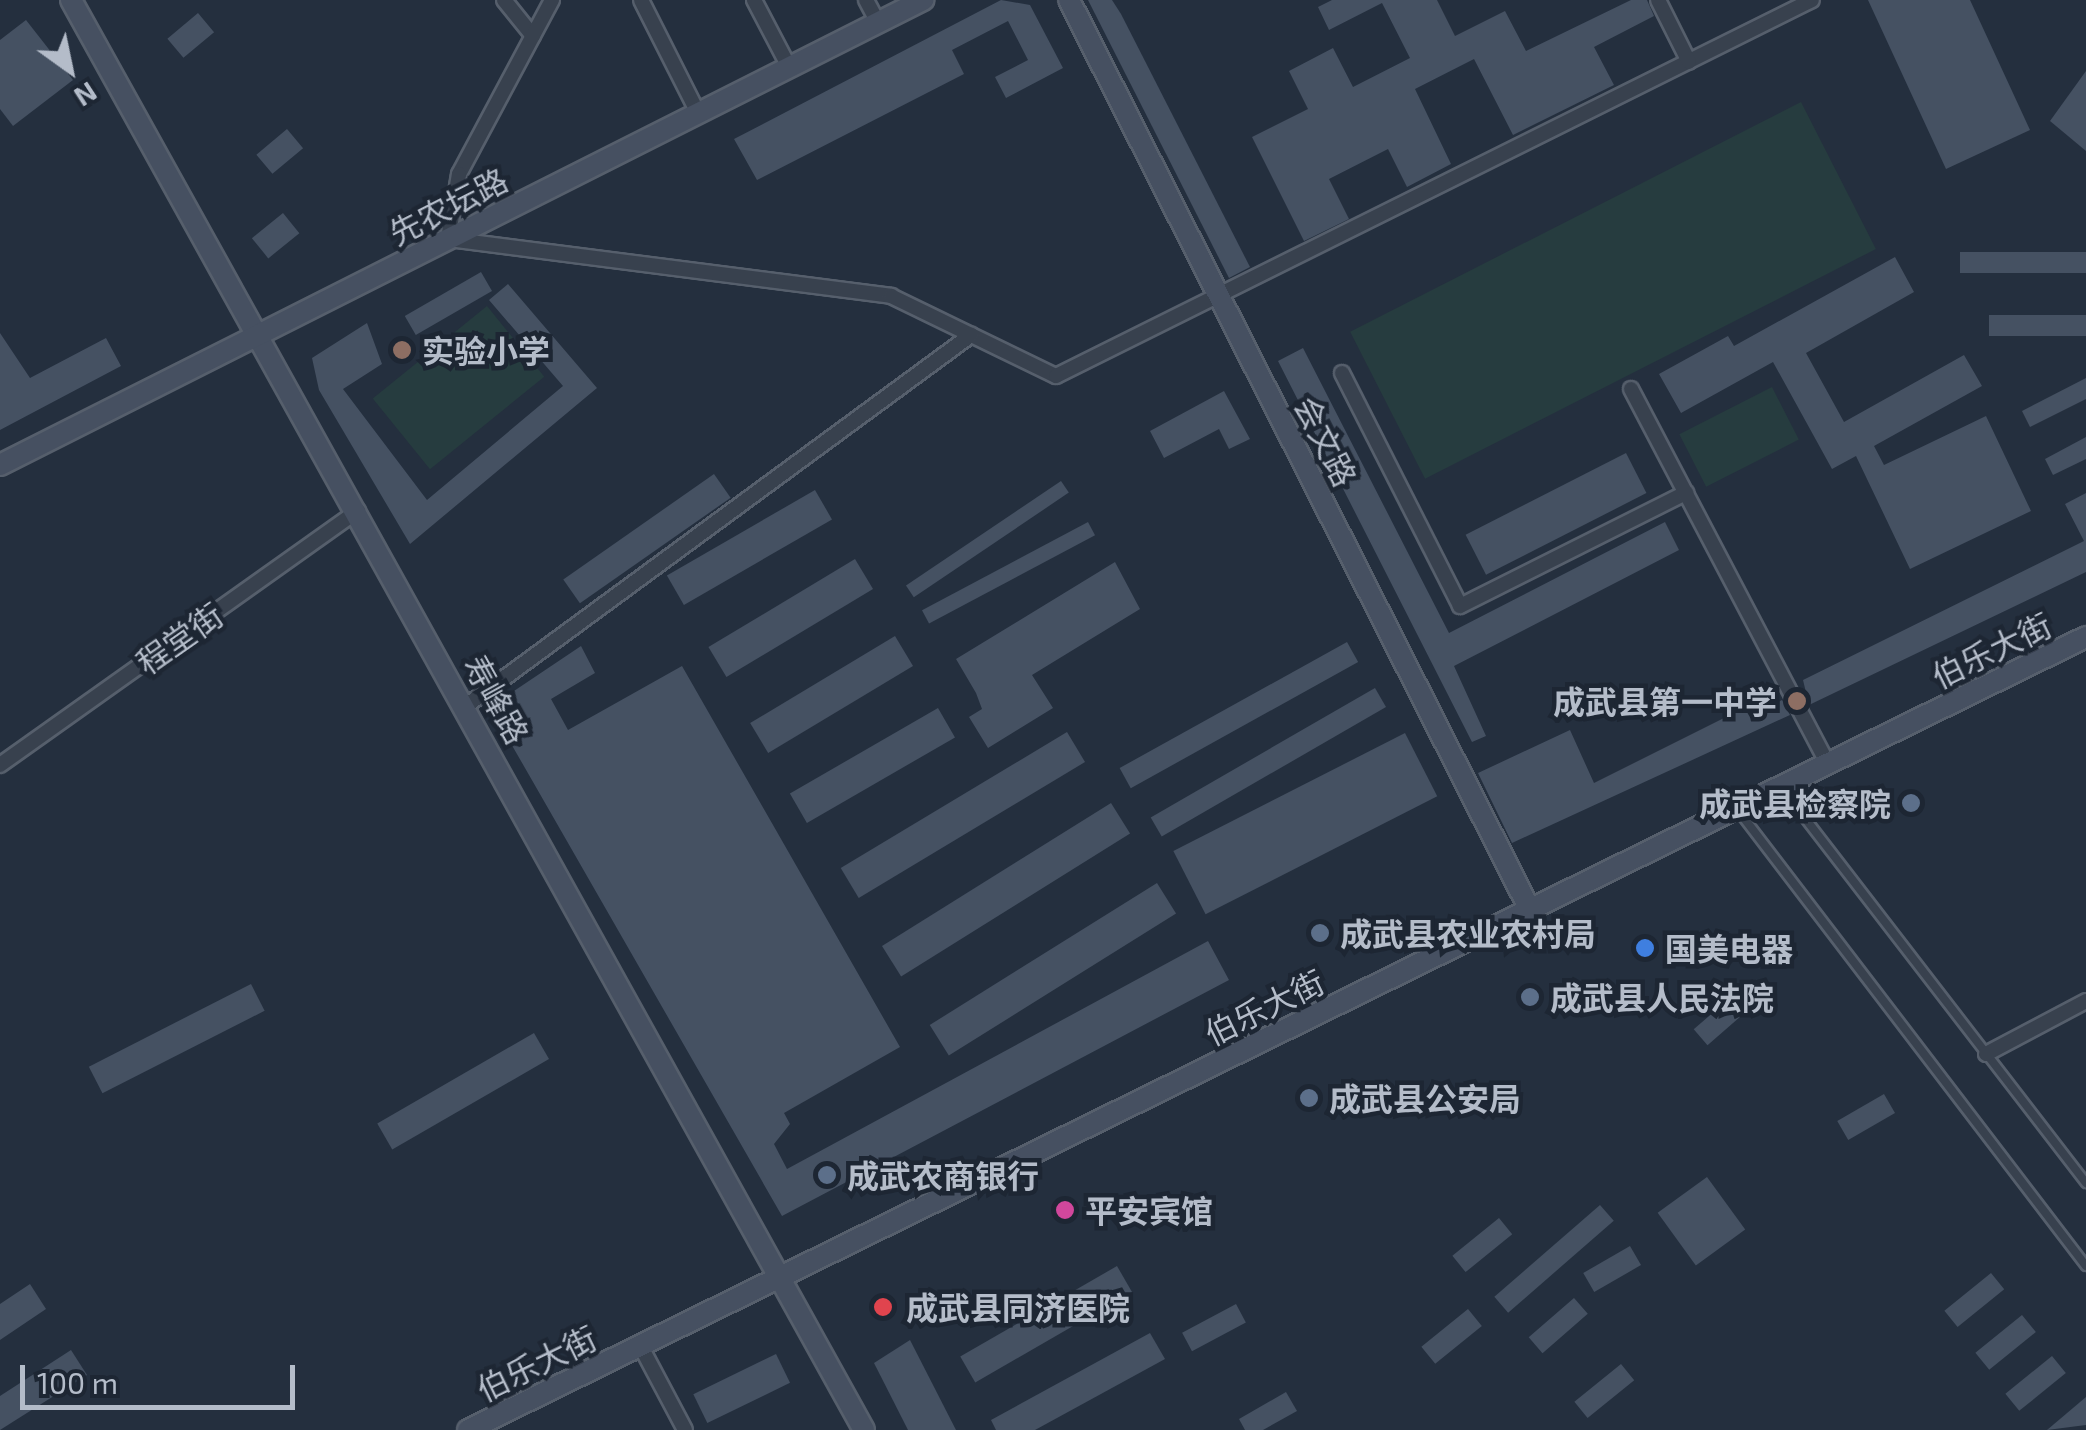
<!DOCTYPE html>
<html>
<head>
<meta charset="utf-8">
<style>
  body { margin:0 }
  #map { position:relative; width:2086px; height:1430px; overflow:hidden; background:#242f3e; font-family:"Exo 2","Noto Sans SC",sans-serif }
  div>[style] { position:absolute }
  .green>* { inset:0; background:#263c3f; transform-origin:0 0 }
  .building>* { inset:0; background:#455162; transform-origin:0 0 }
  .roads { filter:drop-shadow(2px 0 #565f6c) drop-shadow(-2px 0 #565f6c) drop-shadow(0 2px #565f6c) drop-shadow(0 -2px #565f6c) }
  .lane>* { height:8px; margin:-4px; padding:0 4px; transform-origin:4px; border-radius:4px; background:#38414e }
  .street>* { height:14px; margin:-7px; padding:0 7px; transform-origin:7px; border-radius:7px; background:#38414e }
  .secondary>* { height:20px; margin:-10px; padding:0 10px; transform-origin:10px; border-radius:10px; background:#465061 }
  .dots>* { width:28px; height:28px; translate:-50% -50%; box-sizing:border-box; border:5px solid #1d2633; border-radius:50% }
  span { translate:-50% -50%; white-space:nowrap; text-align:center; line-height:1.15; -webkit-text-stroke:9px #1d2633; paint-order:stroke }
  .street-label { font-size:32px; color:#b4bcc9 }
  .poi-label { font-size:32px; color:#b4bcc9; font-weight:700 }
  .left { translate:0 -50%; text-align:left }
  .right { translate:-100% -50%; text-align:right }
  .north { position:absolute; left:20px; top:20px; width:100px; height:100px; -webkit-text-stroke:8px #1d2633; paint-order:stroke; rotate:147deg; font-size:28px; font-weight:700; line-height:40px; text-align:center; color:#b4bcc9 }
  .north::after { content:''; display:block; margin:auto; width:35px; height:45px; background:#b4bcc9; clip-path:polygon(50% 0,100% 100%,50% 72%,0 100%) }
  .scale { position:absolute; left:20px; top:1365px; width:275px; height:45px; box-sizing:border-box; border:5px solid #b4bcc9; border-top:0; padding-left:12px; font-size:30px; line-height:35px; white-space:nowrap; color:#b4bcc9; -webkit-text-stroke:8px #1d2633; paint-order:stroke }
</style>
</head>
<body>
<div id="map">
  <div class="green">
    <div style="left:1801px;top:102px;width:165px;height:506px;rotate:63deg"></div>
    <div style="left:487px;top:306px;width:91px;height:147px;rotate:51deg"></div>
    <div style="left:1772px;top:387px;width:59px;height:104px;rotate:63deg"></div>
  </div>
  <div class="building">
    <div style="clip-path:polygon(1001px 0,1030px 5px,1063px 68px,1006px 98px,995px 77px,1028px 60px,1008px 21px,952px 50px,964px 74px,757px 180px,734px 139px)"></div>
    <div style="clip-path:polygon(1088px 0,1112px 0,1121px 14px,1250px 267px,1229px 278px)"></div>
    <div style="clip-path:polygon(1332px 0,1437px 0,1455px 36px,1505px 11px,1526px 51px,1631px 0,1647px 0,1654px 16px,1594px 47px,1614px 85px,1513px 135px,1474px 59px,1415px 89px,1451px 164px,1407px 187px,1388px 149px,1329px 179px,1349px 219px,1304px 241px,1252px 137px,1308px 109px,1289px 71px,1333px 48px,1353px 87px,1410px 58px,1382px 3px,1329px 30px,1318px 7px)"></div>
    <div style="clip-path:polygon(1868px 0,1970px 0,2030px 130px,1946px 169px)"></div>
    <div style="left:198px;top:13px;width:25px;height:40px;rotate:50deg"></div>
    <div style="clip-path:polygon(26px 20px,73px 80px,13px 126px,0 109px,0 40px)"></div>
    <div style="clip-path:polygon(2086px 71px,2086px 151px,2050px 121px)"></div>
    <div style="left:287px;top:129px;width:25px;height:40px;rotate:50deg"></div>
    <div style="left:283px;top:213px;width:26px;height:40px;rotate:51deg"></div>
    <div style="left:2086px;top:252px;width:21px;height:126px;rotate:90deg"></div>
    <div style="clip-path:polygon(1895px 257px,1914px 292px,1806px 353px,1844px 422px,1964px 355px,1982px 386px,1874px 446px,1884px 465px,1986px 416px,2031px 511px,1910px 569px,1856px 456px,1832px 469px,1773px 362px,1681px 413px,1659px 374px,1728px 336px,1734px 346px)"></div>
    <div style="left:481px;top:272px;width:22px;height:88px;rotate:60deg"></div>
    <div style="clip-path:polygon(508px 284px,597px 388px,410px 544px,319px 390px,312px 358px,367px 323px,382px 364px,343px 389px,427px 500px,563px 386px,489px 300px)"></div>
    <div style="left:2086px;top:315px;width:21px;height:97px;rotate:90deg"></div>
    <div style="clip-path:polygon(0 333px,30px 378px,106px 338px,121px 366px,0 430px)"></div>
    <div style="clip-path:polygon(1303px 348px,1449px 633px,1665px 522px,1679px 550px,1454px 666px,1486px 736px,1472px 742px,1278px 361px)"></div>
    <div style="clip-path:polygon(2086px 378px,2086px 399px,2030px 427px,2022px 411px)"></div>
    <div style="clip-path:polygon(1224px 391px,1250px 439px,1229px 449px,1219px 429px,1164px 458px,1150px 431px)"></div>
    <div style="clip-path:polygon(2086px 437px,2086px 459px,2053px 475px,2045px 459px)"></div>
    <div style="left:1626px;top:453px;width:45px;height:180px;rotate:63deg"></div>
    <div style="left:714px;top:474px;width:29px;height:184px;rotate:55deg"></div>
    <div style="left:1061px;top:481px;width:14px;height:187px;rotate:56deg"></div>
    <div style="left:815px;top:490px;width:34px;height:171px;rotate:60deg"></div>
    <div style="clip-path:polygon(2086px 493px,2086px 572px,1809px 705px,1803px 680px,2084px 541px,2065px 504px)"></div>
    <div style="left:1088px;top:522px;width:15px;height:188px;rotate:62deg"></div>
    <div style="left:855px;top:559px;width:35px;height:171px;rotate:59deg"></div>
    <div style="clip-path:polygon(1115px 562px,1140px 609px,1032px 675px,1053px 708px,988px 748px,969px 717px,982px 709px,976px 693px,956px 659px)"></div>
    <div style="left:895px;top:636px;width:35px;height:169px;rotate:59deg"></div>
    <div style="left:1347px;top:642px;width:23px;height:260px;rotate:61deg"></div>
    <div style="clip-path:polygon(581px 646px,595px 673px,551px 699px,568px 730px,682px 666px,900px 1047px,784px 1113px,790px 1124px,774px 1144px,787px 1169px,1208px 941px,1229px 980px,782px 1216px,490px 707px)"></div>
    <div style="left:1375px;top:688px;width:22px;height:259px;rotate:60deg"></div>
    <div style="clip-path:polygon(1782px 700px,1790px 715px,1512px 843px,1478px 773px,1570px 730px,1594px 783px,1754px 703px,1760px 711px)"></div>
    <div style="left:938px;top:708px;width:34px;height:171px;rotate:60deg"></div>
    <div style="left:1067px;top:732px;width:35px;height:264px;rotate:59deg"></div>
    <div style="left:1405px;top:733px;width:71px;height:260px;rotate:63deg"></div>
    <div style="left:1111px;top:803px;width:36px;height:270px;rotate:58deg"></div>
    <div style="left:1157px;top:883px;width:36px;height:268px;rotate:58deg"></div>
    <div style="left:251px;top:984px;width:30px;height:182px;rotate:63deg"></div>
    <div style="left:1739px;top:990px;width:21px;height:60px;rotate:49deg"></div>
    <div style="left:534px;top:1033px;width:30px;height:181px;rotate:60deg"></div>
    <div style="left:1884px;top:1094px;width:22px;height:54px;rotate:60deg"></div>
    <div style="left:1707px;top:1177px;width:65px;height:61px;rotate:54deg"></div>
    <div style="left:1600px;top:1205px;width:21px;height:140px;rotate:49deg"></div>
    <div style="left:1499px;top:1218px;width:21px;height:60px;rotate:51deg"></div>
    <div style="left:1630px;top:1246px;width:22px;height:54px;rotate:60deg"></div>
    <div style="left:1117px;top:1266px;width:30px;height:181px;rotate:60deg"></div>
    <div style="left:1991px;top:1273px;width:21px;height:60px;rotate:51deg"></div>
    <div style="clip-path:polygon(30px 1284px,46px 1309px,0 1340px,0 1304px)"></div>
    <div style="left:1574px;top:1298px;width:21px;height:60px;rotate:49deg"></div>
    <div style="left:1236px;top:1304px;width:21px;height:61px;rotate:62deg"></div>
    <div style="left:1468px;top:1309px;width:22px;height:60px;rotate:51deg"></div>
    <div style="left:2022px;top:1315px;width:22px;height:60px;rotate:51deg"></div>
    <div style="clip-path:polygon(1150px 1333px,1165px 1359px,1035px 1430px,996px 1430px,991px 1420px)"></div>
    <div style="clip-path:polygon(910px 1340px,956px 1430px,908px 1430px,874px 1363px)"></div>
    <div style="clip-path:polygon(71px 1350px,87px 1375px,0 1430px,0 1396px)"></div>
    <div style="left:776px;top:1354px;width:32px;height:92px;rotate:64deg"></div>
    <div style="left:2052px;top:1356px;width:22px;height:60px;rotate:51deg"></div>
    <div style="left:1621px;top:1364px;width:21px;height:60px;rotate:51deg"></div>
    <div style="clip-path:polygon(1286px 1392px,1297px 1411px,1263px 1430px,1245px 1430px,1239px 1419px)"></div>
    <div style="clip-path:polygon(2086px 1397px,2086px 1425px,2047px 1430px)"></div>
  </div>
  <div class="roads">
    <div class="lane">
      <div style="left:1781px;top:787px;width:500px;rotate:52.4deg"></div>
      <div style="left:1737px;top:809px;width:575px;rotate:52.63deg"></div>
    </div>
    <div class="street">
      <div style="left:504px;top:0;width:46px;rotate:51.1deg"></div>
      <div style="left:552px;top:0;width:197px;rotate:118.1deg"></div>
      <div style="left:459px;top:174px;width:66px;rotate:99.6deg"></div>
      <div style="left:448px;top:239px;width:447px;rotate:7.3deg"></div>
      <div style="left:891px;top:296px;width:183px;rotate:25.9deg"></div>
      <div style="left:1056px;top:376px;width:844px;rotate:-26.44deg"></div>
      <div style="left:641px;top:0;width:127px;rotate:63.2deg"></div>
      <div style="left:754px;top:0;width:76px;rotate:62.4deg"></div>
      <div style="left:866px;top:0;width:26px;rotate:62deg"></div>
      <div style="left:1658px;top:0;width:69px;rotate:63.4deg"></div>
      <div style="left:1342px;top:373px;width:261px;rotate:63.1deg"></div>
      <div style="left:1460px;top:606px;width:253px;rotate:-26.6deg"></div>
      <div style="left:1631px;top:389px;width:424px;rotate:62.3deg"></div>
      <div style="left:466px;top:706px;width:627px;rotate:-36.3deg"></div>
      <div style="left:0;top:765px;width:439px;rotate:-35.4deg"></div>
      <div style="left:1986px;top:1054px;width:113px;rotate:-27.9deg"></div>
      <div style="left:640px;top:1345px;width:96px;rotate:62.1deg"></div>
    </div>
    <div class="secondary">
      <div style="left:71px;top:0;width:1635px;rotate:60.99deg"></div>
      <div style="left:1069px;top:0;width:1020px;rotate:63.13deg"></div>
      <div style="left:0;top:465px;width:1034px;rotate:-26.74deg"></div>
      <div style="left:468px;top:1430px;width:1802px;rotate:-26.11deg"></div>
    </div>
  </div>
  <div class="dots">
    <div style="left:402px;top:350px;background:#8d6e63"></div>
    <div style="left:1797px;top:701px;background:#8d6e63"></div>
    <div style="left:1911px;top:803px;background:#5c6f8a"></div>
    <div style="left:1320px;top:933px;background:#5c6f8a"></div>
    <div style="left:1645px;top:948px;background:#3f7fe0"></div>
    <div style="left:1530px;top:997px;background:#5c6f8a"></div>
    <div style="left:1309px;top:1098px;background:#5c6f8a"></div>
    <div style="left:827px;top:1175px;background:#5c6f8a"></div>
    <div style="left:1065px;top:1210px;background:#d1479c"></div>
    <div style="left:883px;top:1307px;background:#e0444e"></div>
  </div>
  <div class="street-label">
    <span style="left:448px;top:206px;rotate:-27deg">先农坛路</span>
    <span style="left:1326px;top:441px;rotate:63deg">会文路</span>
    <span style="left:179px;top:638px;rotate:-35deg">程堂街</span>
    <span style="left:1991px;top:650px;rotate:-26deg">伯乐大街</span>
    <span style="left:497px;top:699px;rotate:61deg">寿峰路</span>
    <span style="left:1264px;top:1007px;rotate:-26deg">伯乐大街</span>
    <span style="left:536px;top:1363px;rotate:-26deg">伯乐大街</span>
  </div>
  <div class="poi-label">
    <span class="left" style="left:422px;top:350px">实验小学</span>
    <span class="right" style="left:1777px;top:701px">成武县第一中学</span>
    <span class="right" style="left:1891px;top:803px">成武县检察院</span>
    <span class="left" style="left:1340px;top:933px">成武县农业农村局</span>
    <span class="left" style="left:1665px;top:948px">国美电器</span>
    <span class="left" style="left:1550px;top:997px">成武县人民法院</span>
    <span class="left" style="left:1329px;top:1098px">成武县公安局</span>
    <span class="left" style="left:847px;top:1175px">成武农商银行</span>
    <span class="left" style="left:1085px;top:1210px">平安宾馆</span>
    <span class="left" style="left:906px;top:1307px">成武县同济医院</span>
  </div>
  <div class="north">N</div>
  <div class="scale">100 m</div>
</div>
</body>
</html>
